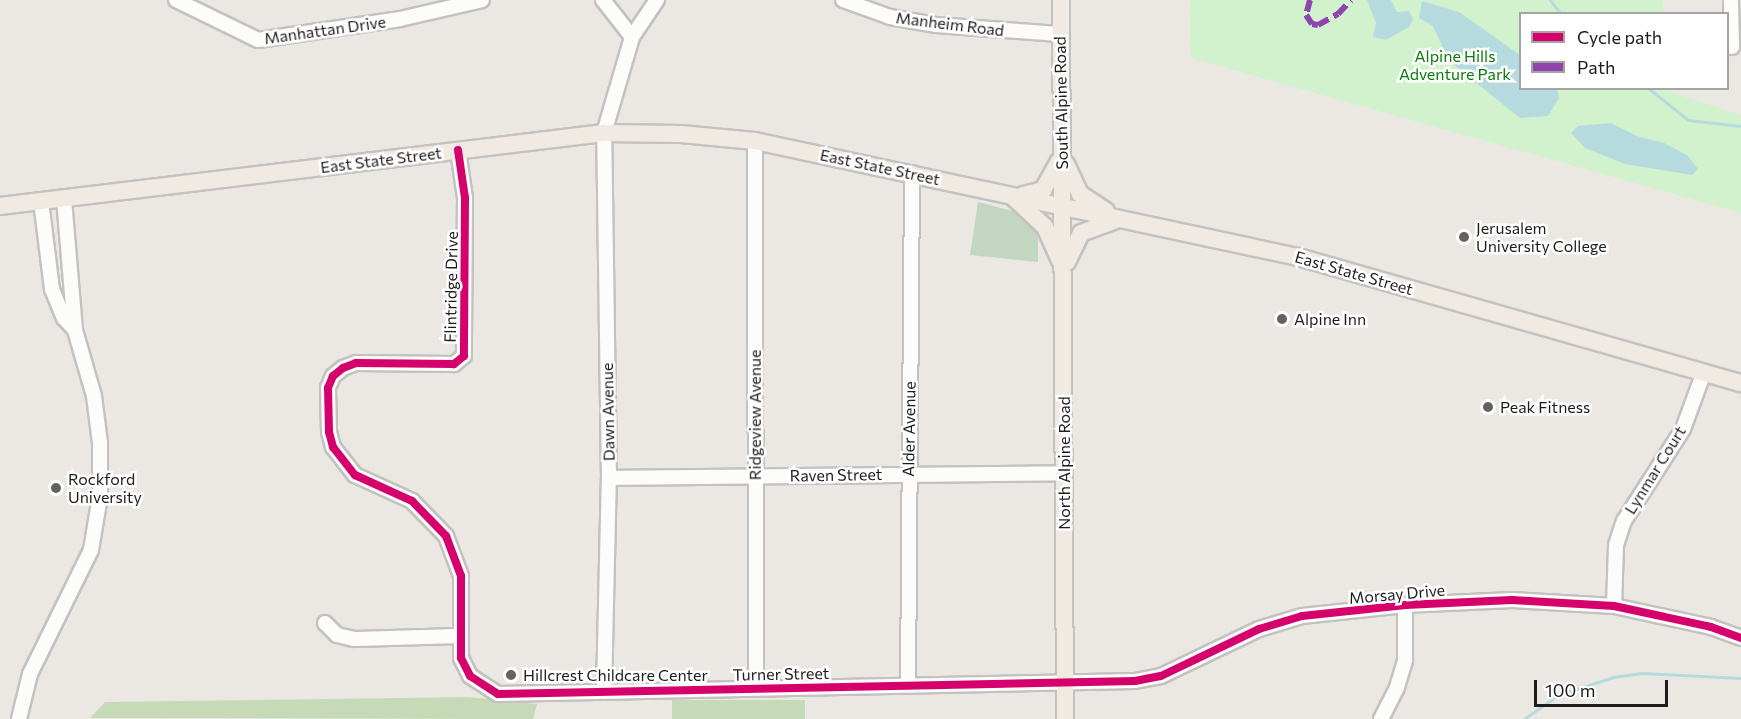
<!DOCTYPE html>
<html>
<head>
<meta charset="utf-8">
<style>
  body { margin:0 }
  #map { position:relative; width:1741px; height:719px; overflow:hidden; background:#ebe8e4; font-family:Commissioner,sans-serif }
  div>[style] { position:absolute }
  .forest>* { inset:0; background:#c7dab8; transform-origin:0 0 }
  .cemetery>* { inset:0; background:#c2d6c1 }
  .park>* { inset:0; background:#d1f2cd }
  .water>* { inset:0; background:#b6dbdf }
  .stream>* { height:3px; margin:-1.5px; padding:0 1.5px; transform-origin:1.5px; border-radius:1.5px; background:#b6dbdf }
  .roads { filter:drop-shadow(2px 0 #c3c2c0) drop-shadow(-2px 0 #c3c2c0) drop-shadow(0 2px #c3c2c0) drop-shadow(0 -2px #c3c2c0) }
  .minor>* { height:14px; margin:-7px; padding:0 7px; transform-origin:7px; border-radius:7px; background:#fcfcfb }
  .major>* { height:16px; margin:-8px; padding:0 8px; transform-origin:8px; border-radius:8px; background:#f0eae3 }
  .quiet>* { height:6px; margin-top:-3px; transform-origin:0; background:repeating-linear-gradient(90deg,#8e44ad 0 12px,transparent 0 18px) }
  .cycleway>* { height:8px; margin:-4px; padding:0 4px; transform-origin:4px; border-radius:4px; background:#d6006c }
  .dots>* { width:16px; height:16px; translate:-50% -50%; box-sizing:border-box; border:3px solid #fff; border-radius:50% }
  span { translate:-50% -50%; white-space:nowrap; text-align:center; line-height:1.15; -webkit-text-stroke:5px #fff; paint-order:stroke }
  .street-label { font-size:16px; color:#1c1c1c }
  .park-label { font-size:16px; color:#087c08 }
  .poi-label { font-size:16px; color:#1c1c1c }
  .left { translate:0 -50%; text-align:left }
  .legend { position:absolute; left:1519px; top:12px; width:210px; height:78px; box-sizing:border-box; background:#fff; border:2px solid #a4a4a4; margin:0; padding:8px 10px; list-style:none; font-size:18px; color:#1c1c1c }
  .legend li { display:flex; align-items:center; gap:12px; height:30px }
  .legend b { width:30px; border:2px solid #a4a4a4 }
  .scale { position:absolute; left:1534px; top:680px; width:134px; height:27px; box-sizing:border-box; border:3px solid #1c1c1c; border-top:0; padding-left:8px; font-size:18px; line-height:21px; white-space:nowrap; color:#1c1c1c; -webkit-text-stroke:4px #fff; paint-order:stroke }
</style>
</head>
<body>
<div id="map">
  <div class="forest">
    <div style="clip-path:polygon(468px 697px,537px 704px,533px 719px,90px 718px,105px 702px)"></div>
    <div style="left:672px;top:700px;width:133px;height:19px"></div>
  </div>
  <div class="cemetery">
    <div style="clip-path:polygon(978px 202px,1024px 214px,1038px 223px,1038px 262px,970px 255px)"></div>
  </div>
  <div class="park">
    <div style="clip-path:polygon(1190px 0,1663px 0,1663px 13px,1520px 14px,1520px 88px,1662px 89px,1741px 115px,1741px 213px,1191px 58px)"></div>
  </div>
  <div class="water">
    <div style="clip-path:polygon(1367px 0,1391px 0,1397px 12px,1409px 11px,1413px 19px,1409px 27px,1386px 40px,1373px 37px,1376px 23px)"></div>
    <div style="clip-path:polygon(1422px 1px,1459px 12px,1520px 55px,1520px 88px,1557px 90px,1559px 98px,1548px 116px,1520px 118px,1449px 61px,1433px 26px,1419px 18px)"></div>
    <div style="clip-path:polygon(1611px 123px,1637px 136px,1664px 143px,1687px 155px,1698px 169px,1692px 175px,1625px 164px,1585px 148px,1571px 133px,1578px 126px)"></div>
  </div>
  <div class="stream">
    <div style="left:1550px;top:0;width:18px;rotate:52deg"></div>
    <div style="left:1648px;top:88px;width:51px;rotate:38.7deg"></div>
    <div style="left:1688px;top:120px;width:53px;rotate:6.5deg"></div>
    <div style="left:1524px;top:719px;width:42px;rotate:-35.2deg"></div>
    <div style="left:1558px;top:695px;width:58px;rotate:-18.1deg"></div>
    <div style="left:1613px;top:677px;width:29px;rotate:-8deg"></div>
    <div style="left:1642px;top:673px;width:99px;rotate:2.9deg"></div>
  </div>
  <div class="roads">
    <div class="minor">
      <div style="left:176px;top:0;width:91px;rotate:26deg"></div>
      <div style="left:258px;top:40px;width:144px;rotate:-8.4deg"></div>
      <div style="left:400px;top:19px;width:84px;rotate:-13deg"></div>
      <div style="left:603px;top:0;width:47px;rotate:51.9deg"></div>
      <div style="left:843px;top:0;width:50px;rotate:19.9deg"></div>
      <div style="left:890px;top:17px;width:47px;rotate:9.9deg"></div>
      <div style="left:936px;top:25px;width:124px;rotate:4.2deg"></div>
      <div style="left:1731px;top:0;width:47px;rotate:88.8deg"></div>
      <div style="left:755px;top:141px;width:547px;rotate:89.9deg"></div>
      <div style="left:458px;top:150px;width:49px;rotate:81.7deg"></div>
      <div style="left:465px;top:198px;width:158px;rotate:90.4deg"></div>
      <div style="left:464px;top:356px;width:13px;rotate:141deg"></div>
      <div style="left:454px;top:364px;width:98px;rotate:-179.4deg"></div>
      <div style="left:356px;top:363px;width:14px;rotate:159deg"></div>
      <div style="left:343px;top:368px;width:13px;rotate:141deg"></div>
      <div style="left:333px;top:376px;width:13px;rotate:113deg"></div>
      <div style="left:328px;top:388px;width:44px;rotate:88.7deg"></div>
      <div style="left:329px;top:432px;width:16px;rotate:75deg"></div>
      <div style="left:333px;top:447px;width:36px;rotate:52deg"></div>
      <div style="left:355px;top:475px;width:63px;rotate:24.5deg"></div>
      <div style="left:412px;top:501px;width:49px;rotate:45.8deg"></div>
      <div style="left:446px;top:536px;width:43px;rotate:69.4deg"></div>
      <div style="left:461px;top:576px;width:82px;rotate:90deg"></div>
      <div style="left:461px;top:658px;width:20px;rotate:63deg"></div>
      <div style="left:470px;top:676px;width:33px;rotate:33deg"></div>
      <div style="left:498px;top:694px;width:637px;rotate:-1.17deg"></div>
      <div style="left:1135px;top:681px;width:26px;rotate:-11deg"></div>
      <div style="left:1161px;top:676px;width:109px;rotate:-25.6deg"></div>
      <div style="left:1259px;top:629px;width:45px;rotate:-16.8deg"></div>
      <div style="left:1302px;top:616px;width:104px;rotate:-6.1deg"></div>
      <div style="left:1405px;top:605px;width:107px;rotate:-2.7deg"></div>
      <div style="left:1512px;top:600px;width:102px;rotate:3.4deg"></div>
      <div style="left:1614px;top:606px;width:99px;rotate:12.2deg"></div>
      <div style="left:1711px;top:627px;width:32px;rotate:20deg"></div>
      <div style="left:41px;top:201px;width:89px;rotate:82.9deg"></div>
      <div style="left:52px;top:289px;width:31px;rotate:68deg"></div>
      <div style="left:64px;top:318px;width:16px;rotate:47deg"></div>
      <div style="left:609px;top:478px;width:455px;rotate:-0.6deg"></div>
      <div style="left:1614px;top:606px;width:61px;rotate:-88.1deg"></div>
      <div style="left:1616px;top:545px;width:25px;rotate:-72deg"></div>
      <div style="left:1624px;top:521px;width:109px;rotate:-57.3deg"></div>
      <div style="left:1683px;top:429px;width:61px;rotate:-69.8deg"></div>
      <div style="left:325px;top:623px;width:17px;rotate:45deg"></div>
      <div style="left:337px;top:635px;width:17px;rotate:13deg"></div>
      <div style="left:354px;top:639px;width:107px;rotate:-1.6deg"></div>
      <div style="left:908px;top:685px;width:512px;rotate:-89.55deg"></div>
      <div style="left:604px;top:692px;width:214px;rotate:-88.7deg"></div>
      <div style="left:609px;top:478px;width:345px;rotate:-90.8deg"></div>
      <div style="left:604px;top:133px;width:100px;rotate:-73.7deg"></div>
      <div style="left:632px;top:37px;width:45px;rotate:-56deg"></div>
      <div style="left:19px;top:719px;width:46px;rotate:-76.3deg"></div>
      <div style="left:30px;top:674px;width:138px;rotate:-63.8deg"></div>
      <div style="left:91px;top:550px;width:55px;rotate:-80.5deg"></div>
      <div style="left:100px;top:496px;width:53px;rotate:-90deg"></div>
      <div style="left:100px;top:443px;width:47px;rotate:-97.3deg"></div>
      <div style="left:94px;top:396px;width:69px;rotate:-106.1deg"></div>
      <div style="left:75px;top:330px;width:132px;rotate:-94.8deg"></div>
      <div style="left:1381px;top:719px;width:36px;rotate:-63deg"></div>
      <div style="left:1397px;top:687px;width:28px;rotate:-73deg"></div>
      <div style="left:1405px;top:660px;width:55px;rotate:-90deg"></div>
    </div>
    <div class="major">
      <div style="left:1061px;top:0;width:719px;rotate:89.68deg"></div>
      <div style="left:1066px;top:164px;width:33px;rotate:65deg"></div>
      <div style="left:1080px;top:194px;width:31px;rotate:33deg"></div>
      <div style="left:1023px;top:195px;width:21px;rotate:-14deg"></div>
      <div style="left:1043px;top:190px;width:33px;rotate:-61deg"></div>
      <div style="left:1014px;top:198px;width:42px;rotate:43.1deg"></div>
      <div style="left:1045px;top:227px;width:37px;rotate:66deg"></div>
      <div style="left:0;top:206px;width:608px;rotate:-6.89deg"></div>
      <div style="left:604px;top:133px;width:77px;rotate:0.7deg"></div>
      <div style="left:681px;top:134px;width:74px;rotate:5.4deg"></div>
      <div style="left:755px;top:141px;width:555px;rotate:12.06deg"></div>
      <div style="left:1298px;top:257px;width:461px;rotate:15.9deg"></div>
      <div style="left:1067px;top:262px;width:32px;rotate:-64deg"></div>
      <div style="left:1081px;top:233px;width:37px;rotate:-20deg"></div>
    </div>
  </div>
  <div class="quiet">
    <div style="left:1310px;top:0;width:16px;rotate:105deg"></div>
    <div style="left:1306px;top:15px;width:11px;rotate:56deg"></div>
    <div style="left:1312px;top:24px;width:6px;rotate:9deg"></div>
    <div style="left:1318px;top:25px;width:23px;rotate:-29deg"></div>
    <div style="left:1338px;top:14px;width:19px;rotate:-47deg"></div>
  </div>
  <div class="cycleway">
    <div style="left:458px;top:150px;width:49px;rotate:81.7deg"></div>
    <div style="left:465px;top:198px;width:158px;rotate:90.4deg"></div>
    <div style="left:464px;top:356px;width:13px;rotate:141deg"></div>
    <div style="left:454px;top:364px;width:98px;rotate:-179.4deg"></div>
    <div style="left:356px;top:363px;width:14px;rotate:159deg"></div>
    <div style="left:343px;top:368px;width:13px;rotate:141deg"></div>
    <div style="left:333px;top:376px;width:13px;rotate:113deg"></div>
    <div style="left:328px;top:388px;width:44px;rotate:88.7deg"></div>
    <div style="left:329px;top:432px;width:16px;rotate:75deg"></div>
    <div style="left:333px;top:447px;width:36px;rotate:52deg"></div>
    <div style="left:355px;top:475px;width:63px;rotate:24.5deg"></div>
    <div style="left:412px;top:501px;width:49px;rotate:45.8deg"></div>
    <div style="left:446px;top:536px;width:43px;rotate:69.4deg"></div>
    <div style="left:461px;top:576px;width:82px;rotate:90deg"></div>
    <div style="left:461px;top:658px;width:20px;rotate:63deg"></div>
    <div style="left:470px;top:676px;width:33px;rotate:33deg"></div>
    <div style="left:498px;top:694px;width:637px;rotate:-1.17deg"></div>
    <div style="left:1135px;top:681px;width:26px;rotate:-11deg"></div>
    <div style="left:1161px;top:676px;width:109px;rotate:-25.6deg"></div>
    <div style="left:1259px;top:629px;width:45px;rotate:-16.8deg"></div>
    <div style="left:1302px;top:616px;width:104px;rotate:-6.1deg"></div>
    <div style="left:1405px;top:605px;width:107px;rotate:-2.7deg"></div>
    <div style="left:1512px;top:600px;width:102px;rotate:3.4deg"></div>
    <div style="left:1614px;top:606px;width:99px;rotate:12.2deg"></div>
    <div style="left:1711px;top:627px;width:32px;rotate:20deg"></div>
  </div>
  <div class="dots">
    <div style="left:1464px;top:237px;background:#646362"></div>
    <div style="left:1282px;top:319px;background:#646362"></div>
    <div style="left:1488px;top:407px;background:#646362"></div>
    <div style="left:56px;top:488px;background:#646362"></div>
    <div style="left:511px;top:675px;background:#646362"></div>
  </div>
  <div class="street-label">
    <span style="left:950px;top:24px;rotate:7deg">Manheim Road</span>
    <span style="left:325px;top:30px;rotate:-8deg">Manhattan Drive</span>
    <span style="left:1061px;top:103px;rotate:-91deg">South Alpine Road</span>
    <span style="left:381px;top:160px;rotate:-7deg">East State Street</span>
    <span style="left:880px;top:167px;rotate:12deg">East State Street</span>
    <span style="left:1354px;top:273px;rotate:16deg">East State Street</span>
    <span style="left:451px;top:287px;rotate:-89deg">Flintridge Drive</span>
    <span style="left:608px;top:412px;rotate:-91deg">Dawn Avenue</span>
    <span style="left:755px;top:415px;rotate:-90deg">Ridgeview Avenue</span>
    <span style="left:909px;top:429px;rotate:-89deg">Alder Avenue</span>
    <span style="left:1064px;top:463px;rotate:-90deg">North Alpine Road</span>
    <span style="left:1655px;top:470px;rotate:-58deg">Lynmar Court</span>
    <span style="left:836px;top:475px;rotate:-1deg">Raven Street</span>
    <span style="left:1397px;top:594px;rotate:-5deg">Morsay Drive</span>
    <span style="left:781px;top:674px;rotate:-1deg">Turner Street</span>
  </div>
  <div class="park-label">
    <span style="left:1455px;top:65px">Alpine Hills<br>Adventure Park</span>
  </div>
  <div class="poi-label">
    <span class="left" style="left:1476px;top:237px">Jerusalem<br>University College</span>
    <span class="left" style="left:1294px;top:319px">Alpine Inn</span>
    <span class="left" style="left:1500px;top:407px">Peak Fitness</span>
    <span class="left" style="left:68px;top:488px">Rockford<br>University</span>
    <span class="left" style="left:523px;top:675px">Hillcrest Childcare Center</span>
  </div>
  <ul class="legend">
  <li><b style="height:8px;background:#d6006c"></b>Cycle path</li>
  <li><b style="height:8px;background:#8e44ad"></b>Path</li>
  </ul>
  <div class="scale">100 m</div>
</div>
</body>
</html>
